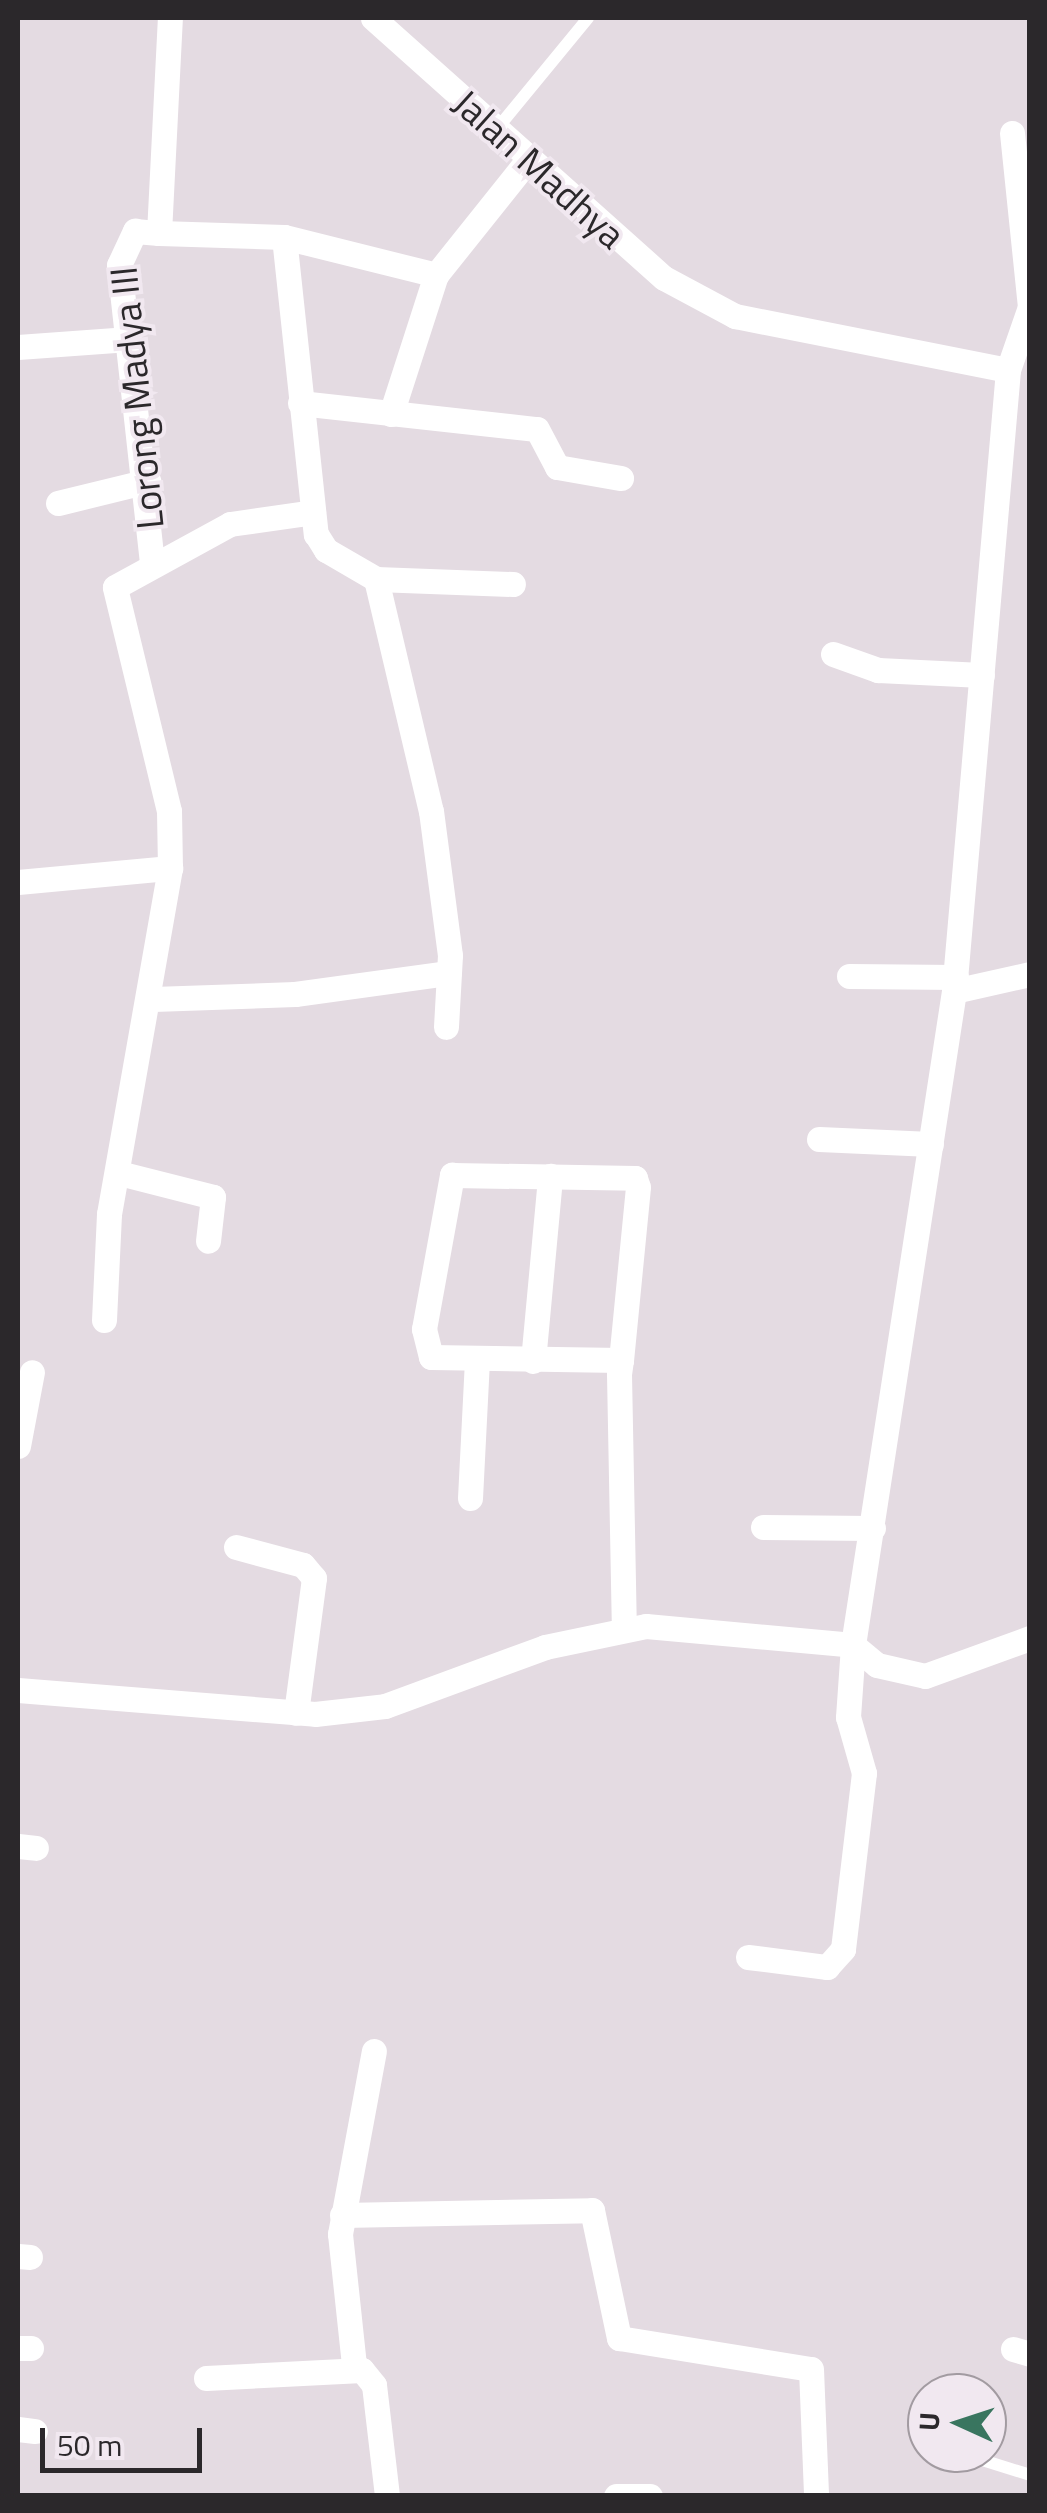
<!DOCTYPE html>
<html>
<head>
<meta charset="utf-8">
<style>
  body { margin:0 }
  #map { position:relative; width:1047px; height:2513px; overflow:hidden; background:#e4dbe2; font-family:"Titillium Web",sans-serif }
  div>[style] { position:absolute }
  .service>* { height:12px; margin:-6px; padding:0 6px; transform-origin:6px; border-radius:6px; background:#fff }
  .minor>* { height:25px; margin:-12.5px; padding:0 12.5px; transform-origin:12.5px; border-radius:12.5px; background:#fff }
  span { translate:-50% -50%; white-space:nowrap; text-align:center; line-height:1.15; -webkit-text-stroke:8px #f1e8f0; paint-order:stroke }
  .street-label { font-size:38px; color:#2b282b }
  .frame { position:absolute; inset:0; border:20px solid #2b282b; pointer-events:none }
  .north { position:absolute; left:907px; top:2373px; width:100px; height:100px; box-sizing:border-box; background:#f1e8f0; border:2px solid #a29ba1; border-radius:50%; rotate:273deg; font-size:28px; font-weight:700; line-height:40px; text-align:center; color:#2b282b }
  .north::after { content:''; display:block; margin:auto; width:35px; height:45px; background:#39755f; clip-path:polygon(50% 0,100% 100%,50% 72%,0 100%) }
  .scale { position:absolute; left:40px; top:2428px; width:162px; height:45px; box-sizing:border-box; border:5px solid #2b282b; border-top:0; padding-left:12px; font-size:30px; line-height:35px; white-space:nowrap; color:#2b282b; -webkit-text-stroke:8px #f1e8f0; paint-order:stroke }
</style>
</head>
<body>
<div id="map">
  <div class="service">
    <div style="left:496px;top:130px;width:145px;rotate:-50.6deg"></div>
    <div style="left:960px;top:2453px;width:73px;rotate:17.4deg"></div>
  </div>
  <div class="minor">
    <div style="left:373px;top:18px;width:390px;rotate:41.8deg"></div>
    <div style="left:664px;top:278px;width:81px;rotate:28.2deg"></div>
    <div style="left:735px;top:316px;width:278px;rotate:11.2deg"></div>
    <div style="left:159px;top:233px;width:125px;rotate:1.8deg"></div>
    <div style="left:284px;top:237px;width:157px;rotate:14deg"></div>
    <div style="left:436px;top:275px;width:146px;rotate:-51.4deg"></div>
    <div style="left:284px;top:237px;width:299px;rotate:83.9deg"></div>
    <div style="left:316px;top:534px;width:19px;rotate:58deg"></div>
    <div style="left:326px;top:550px;width:58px;rotate:30.1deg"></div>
    <div style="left:376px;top:579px;width:238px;rotate:76.7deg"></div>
    <div style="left:431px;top:811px;width:145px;rotate:82.5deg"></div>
    <div style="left:450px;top:955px;width:72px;rotate:93.2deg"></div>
    <div style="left:18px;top:347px;width:111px;rotate:-4.1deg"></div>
    <div style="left:300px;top:403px;width:238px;rotate:6.3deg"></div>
    <div style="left:537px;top:429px;width:43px;rotate:62.2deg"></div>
    <div style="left:557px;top:467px;width:65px;rotate:9.8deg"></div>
    <div style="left:391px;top:414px;width:146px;rotate:-72.1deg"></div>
    <div style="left:58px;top:503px;width:93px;rotate:-13.7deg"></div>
    <div style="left:152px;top:563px;width:300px;rotate:-96.3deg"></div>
    <div style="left:119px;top:265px;width:38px;rotate:-65deg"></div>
    <div style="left:135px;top:231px;width:24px;rotate:5deg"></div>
    <div style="left:159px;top:233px;width:215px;rotate:-87.1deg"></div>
    <div style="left:376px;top:579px;width:137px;rotate:2.1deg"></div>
    <div style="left:833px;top:654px;width:48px;rotate:19.6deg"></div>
    <div style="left:878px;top:670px;width:104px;rotate:2.8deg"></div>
    <div style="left:18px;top:882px;width:153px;rotate:-5.3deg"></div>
    <div style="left:170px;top:868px;width:57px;rotate:-91deg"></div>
    <div style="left:169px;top:811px;width:230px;rotate:-103.6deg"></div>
    <div style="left:115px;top:587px;width:131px;rotate:-28.7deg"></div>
    <div style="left:230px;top:524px;width:84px;rotate:-8.2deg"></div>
    <div style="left:849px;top:976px;width:107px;rotate:0.5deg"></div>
    <div style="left:954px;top:991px;width:78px;rotate:-12.6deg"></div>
    <div style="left:153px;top:999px;width:142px;rotate:-2deg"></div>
    <div style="left:295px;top:994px;width:155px;rotate:-7.8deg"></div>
    <div style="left:819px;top:1139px;width:112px;rotate:2.6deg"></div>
    <div style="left:119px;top:1173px;width:97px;rotate:14.3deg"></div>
    <div style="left:213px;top:1197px;width:44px;rotate:96.5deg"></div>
    <div style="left:104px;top:1320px;width:106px;rotate:-87.3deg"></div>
    <div style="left:109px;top:1214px;width:351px;rotate:-80deg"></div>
    <div style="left:621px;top:1360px;width:190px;rotate:-179.1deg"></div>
    <div style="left:431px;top:1357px;width:29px;rotate:-104deg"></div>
    <div style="left:424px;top:1329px;width:157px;rotate:-79.7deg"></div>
    <div style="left:452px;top:1175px;width:183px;rotate:0.9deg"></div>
    <div style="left:635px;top:1178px;width:9px;rotate:72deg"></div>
    <div style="left:638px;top:1187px;width:174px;rotate:95.6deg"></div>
    <div style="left:621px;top:1360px;width:14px;rotate:98deg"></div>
    <div style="left:619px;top:1374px;width:256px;rotate:88.9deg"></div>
    <div style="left:533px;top:1361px;width:186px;rotate:-84.7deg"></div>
    <div style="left:18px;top:1446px;width:75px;rotate:-79.3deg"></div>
    <div style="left:470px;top:1498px;width:138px;rotate:-87.1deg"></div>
    <div style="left:763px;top:1527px;width:110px;rotate:0.5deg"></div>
    <div style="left:236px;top:1547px;width:69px;rotate:15deg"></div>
    <div style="left:303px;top:1565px;width:17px;rotate:50deg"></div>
    <div style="left:314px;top:1578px;width:136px;rotate:97.6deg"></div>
    <div style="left:853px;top:1645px;width:31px;rotate:40deg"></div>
    <div style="left:877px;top:1665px;width:49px;rotate:12.9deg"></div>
    <div style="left:925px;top:1676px;width:112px;rotate:-19.9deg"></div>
    <div style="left:18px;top:1690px;width:298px;rotate:4.6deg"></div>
    <div style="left:315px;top:1714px;width:70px;rotate:-6.5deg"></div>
    <div style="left:385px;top:1706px;width:171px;rotate:-20.2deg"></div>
    <div style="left:545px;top:1647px;width:103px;rotate:-11.7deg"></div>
    <div style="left:646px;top:1626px;width:208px;rotate:5.2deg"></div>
    <div style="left:853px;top:1645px;width:662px;rotate:-81.22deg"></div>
    <div style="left:954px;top:991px;width:623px;rotate:-85.03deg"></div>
    <div style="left:1008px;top:370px;width:67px;rotate:-70.8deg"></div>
    <div style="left:1030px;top:307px;width:175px;rotate:-95.9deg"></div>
    <div style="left:18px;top:1846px;width:18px;rotate:6deg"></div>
    <div style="left:748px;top:1957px;width:80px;rotate:7.2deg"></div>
    <div style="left:827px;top:1967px;width:24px;rotate:-48deg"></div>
    <div style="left:843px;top:1949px;width:177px;rotate:-83.2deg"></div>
    <div style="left:864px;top:1773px;width:58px;rotate:-105.9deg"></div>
    <div style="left:848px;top:1717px;width:72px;rotate:-86deg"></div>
    <div style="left:342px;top:2215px;width:250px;rotate:-1.1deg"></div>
    <div style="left:592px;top:2210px;width:131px;rotate:78.1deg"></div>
    <div style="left:619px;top:2338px;width:194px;rotate:9.2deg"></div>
    <div style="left:811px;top:2369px;width:127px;rotate:87.7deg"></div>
    <div style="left:18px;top:2256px;width:12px;rotate:5deg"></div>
    <div style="left:18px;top:2348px;width:13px"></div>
    <div style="left:1013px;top:2349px;width:18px;rotate:16deg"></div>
    <div style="left:354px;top:2365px;width:132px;rotate:-96.1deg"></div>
    <div style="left:340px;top:2234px;width:186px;rotate:-79.5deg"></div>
    <div style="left:206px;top:2378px;width:156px;rotate:-2.9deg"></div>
    <div style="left:362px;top:2370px;width:19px;rotate:51deg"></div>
    <div style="left:374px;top:2385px;width:112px;rotate:83.3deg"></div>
    <div style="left:18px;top:2429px;width:17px;rotate:7deg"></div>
    <div style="left:616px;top:2496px;width:34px"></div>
  </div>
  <div class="street-label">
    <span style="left:539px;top:169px;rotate:42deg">Jalan Madhya</span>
    <span style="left:137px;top:398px;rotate:-96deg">Lorong Madya III</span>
  </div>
  <div class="frame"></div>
  <div class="north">U</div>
  <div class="scale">50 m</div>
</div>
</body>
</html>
